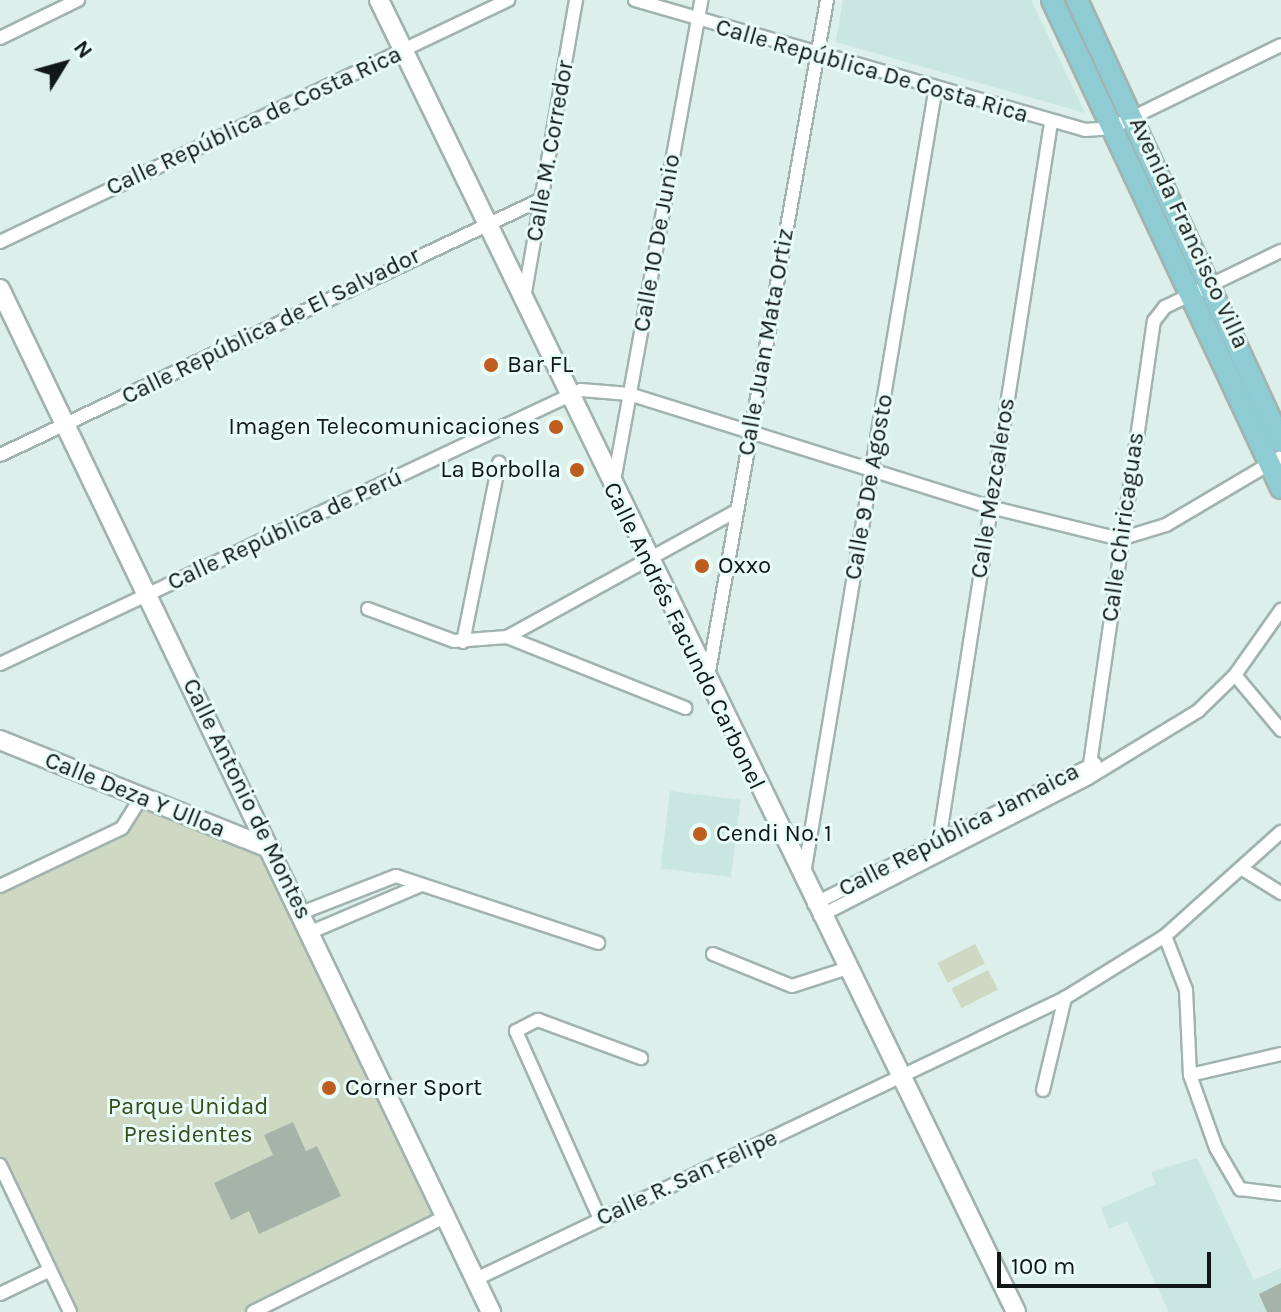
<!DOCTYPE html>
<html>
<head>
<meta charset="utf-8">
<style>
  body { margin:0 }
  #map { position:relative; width:1281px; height:1312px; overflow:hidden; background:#dcefea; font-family:Karla,sans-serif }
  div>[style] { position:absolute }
  .built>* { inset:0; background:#c9e6e0; transform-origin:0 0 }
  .green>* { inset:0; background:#ced8c2; transform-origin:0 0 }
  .building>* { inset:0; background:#a5b3a9 }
  .roads { filter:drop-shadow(2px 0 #a1b3af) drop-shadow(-2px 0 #a1b3af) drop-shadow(0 2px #a1b3af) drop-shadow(0 -2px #a1b3af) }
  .street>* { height:12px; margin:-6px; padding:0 6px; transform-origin:6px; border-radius:6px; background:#fff }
  .secondary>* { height:18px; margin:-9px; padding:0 9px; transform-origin:9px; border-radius:9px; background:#fff }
  .primary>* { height:20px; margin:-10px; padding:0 10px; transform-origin:10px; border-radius:10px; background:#8fcbd3 }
  .dots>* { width:22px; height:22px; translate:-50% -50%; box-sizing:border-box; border:4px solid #e9fcf8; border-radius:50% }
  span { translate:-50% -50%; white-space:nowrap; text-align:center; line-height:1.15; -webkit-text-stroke:6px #e9fcf8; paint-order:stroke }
  .street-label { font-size:24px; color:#111817 }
  .poi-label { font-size:24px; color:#111817 }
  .left { translate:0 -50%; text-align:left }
  .right { translate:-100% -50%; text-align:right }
  .park-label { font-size:24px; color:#394c1e }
  .north { position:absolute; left:24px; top:24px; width:80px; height:80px; -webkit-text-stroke:6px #e9fcf8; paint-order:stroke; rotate:53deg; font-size:22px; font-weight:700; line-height:32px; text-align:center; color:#111817 }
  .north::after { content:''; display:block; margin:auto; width:28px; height:36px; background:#111817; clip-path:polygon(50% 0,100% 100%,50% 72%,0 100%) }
  .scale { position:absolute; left:997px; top:1252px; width:214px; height:36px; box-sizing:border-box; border:4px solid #111817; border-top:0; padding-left:10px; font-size:24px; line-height:28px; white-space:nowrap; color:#111817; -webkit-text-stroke:6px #e9fcf8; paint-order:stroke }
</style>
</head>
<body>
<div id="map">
  <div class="built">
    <div style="clip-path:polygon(843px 0,1031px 0,1085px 113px,836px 42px)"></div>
    <div style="left:670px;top:791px;width:71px;height:78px;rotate:7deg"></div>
    <div style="clip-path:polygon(1197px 1158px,1254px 1280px,1281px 1268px,1281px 1312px,1169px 1312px,1127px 1221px,1109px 1229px,1101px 1208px,1156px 1184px,1151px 1172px)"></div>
  </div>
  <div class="green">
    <div style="clip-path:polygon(144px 800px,265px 848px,441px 1215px,247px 1312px,65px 1312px,0 1175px,0 881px,135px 817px)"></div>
    <div style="left:975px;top:944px;width:22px;height:42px;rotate:63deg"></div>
    <div style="left:988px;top:970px;width:22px;height:41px;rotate:63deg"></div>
  </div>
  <div class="building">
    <div style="clip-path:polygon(293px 1122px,306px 1151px,317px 1146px,341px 1196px,259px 1234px,249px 1211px,231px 1220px,214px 1183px,273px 1155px,264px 1135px)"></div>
    <div style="clip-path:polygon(1281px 1283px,1281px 1312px,1267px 1312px,1259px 1294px)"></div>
  </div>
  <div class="roads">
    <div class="street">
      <div style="left:635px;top:0;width:468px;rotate:16.1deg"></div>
      <div style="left:1085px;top:130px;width:26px;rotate:-4deg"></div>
      <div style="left:1111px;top:128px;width:189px;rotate:-26deg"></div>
      <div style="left:0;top:38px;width:87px;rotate:-26deg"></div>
      <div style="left:0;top:242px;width:563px;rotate:-25.47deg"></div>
      <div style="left:524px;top:298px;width:303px;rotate:-80.1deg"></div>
      <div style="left:0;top:455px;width:599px;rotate:-25.28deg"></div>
      <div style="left:614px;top:481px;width:489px;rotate:-79.7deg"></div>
      <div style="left:368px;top:609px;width:92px;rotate:20.4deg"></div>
      <div style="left:454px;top:641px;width:53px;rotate:-4.3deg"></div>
      <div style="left:507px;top:637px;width:192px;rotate:21.7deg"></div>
      <div style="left:507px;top:637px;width:261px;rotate:-28.8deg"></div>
      <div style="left:463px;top:642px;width:183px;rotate:-78.6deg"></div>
      <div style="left:0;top:664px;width:642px;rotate:-25.25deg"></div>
      <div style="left:581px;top:390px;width:48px;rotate:4.8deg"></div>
      <div style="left:629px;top:394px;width:378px;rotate:17.4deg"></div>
      <div style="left:990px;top:507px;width:134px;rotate:13.8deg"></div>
      <div style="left:1120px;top:539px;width:48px;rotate:-16.9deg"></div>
      <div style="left:1166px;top:525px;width:134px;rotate:-30.6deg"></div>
      <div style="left:1235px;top:675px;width:72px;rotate:50.1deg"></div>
      <div style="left:708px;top:677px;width:687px;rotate:-80.03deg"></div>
      <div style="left:1088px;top:778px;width:462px;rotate:-81.8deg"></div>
      <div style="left:1154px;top:321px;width:18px;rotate:-52deg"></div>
      <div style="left:1165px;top:307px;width:129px;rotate:-25.8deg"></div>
      <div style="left:937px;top:854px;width:740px;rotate:-81.14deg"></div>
      <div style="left:1244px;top:870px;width:44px;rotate:31.9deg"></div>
      <div style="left:804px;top:874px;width:793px;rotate:-80.49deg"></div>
      <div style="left:0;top:886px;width:135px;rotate:-25.4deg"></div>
      <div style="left:122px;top:828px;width:36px;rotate:-58deg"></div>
      <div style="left:814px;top:904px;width:314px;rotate:-26.6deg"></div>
      <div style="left:301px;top:913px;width:102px;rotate:-21.3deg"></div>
      <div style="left:396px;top:876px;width:213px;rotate:18.3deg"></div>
      <div style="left:820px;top:916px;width:301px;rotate:-27.2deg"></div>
      <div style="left:1088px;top:778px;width:129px;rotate:-31.3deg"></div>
      <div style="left:1198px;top:711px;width:52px;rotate:-44.2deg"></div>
      <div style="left:1235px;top:675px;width:80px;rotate:-54.7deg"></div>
      <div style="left:311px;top:932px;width:120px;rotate:-23.1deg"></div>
      <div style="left:1165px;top:936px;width:58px;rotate:68.7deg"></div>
      <div style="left:1186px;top:990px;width:85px;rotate:87.3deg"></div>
      <div style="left:1190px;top:1075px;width:77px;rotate:70.4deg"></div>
      <div style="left:1216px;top:1148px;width:48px;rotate:59.7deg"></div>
      <div style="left:1240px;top:1189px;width:41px;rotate:7deg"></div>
      <div style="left:713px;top:954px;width:85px;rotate:22.1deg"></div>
      <div style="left:792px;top:986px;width:56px;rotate:-17.8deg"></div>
      <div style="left:1190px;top:1075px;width:93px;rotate:-13deg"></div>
      <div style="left:1043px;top:1090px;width:95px;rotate:-76.6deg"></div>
      <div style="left:0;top:1165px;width:163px;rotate:64.5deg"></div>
      <div style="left:600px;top:1219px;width:206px;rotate:-114.1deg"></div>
      <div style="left:516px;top:1031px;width:25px;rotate:-27deg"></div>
      <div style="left:538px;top:1020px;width:110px;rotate:20.3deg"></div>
      <div style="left:476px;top:1279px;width:653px;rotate:-25.5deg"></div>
      <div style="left:1065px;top:998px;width:118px;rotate:-31.8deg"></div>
      <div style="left:1165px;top:936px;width:156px;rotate:-41.9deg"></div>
      <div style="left:0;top:1294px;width:55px;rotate:-25.6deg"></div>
      <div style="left:253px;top:1312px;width:216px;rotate:-26.4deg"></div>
    </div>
    <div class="secondary">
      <div style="left:379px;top:0;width:1458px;rotate:64.1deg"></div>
      <div style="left:0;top:289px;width:1135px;rotate:64.36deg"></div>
      <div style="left:0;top:740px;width:292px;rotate:21.9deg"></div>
    </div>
    <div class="primary">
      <div style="left:1052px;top:0;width:539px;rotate:64.86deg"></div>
      <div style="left:1077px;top:0;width:487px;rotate:65.2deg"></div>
    </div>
  </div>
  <div class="dots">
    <div style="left:491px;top:365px;background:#bf5d1e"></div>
    <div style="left:556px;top:427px;background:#bf5d1e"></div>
    <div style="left:577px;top:470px;background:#bf5d1e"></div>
    <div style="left:702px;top:566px;background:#bf5d1e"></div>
    <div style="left:700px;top:834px;background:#bf5d1e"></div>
    <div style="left:329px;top:1088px;background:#bf5d1e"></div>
  </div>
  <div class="street-label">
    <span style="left:872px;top:71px;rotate:16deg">Calle República De Costa Rica</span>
    <span style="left:254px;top:121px;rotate:-25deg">Calle República de Costa Rica</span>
    <span style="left:550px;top:151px;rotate:-80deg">Calle M. Corredor</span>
    <span style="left:1189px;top:233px;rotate:65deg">Avenida Francisco Villa</span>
    <span style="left:657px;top:243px;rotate:-80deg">Calle 10 De Junio</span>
    <span style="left:271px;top:326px;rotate:-26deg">Calle República de El Salvador</span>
    <span style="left:766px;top:342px;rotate:-80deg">Calle Juan Mata Ortiz</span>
    <span style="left:869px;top:487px;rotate:-80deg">Calle 9 De Agosto</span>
    <span style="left:993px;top:488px;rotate:-81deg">Calle Mezcaleros</span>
    <span style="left:1123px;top:527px;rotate:-82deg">Calle Chiricaguas</span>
    <span style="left:285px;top:530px;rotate:-25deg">Calle República de Perú</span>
    <span style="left:684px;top:636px;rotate:64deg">Calle Andrés Facundo Carbonel</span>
    <span style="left:135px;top:795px;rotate:22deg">Calle Deza Y Ulloa</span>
    <span style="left:247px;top:799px;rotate:64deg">Calle Antonio de Montes</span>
    <span style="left:959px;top:830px;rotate:-27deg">Calle República Jamaica</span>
    <span style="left:687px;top:1178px;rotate:-25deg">Calle R. San Felipe</span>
  </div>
  <div class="poi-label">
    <span class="left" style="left:507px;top:365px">Bar FL</span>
    <span class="right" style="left:540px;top:427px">Imagen Telecomunicaciones</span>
    <span class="right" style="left:561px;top:470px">La Borbolla</span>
    <span class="left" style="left:718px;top:566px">Oxxo</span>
    <span class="left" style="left:716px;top:834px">Cendi No. 1</span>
    <span class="left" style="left:345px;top:1088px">Corner Sport</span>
  </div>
  <div class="park-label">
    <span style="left:188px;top:1121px">Parque Unidad<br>Presidentes</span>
  </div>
  <div class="north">N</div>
  <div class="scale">100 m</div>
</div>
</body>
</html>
